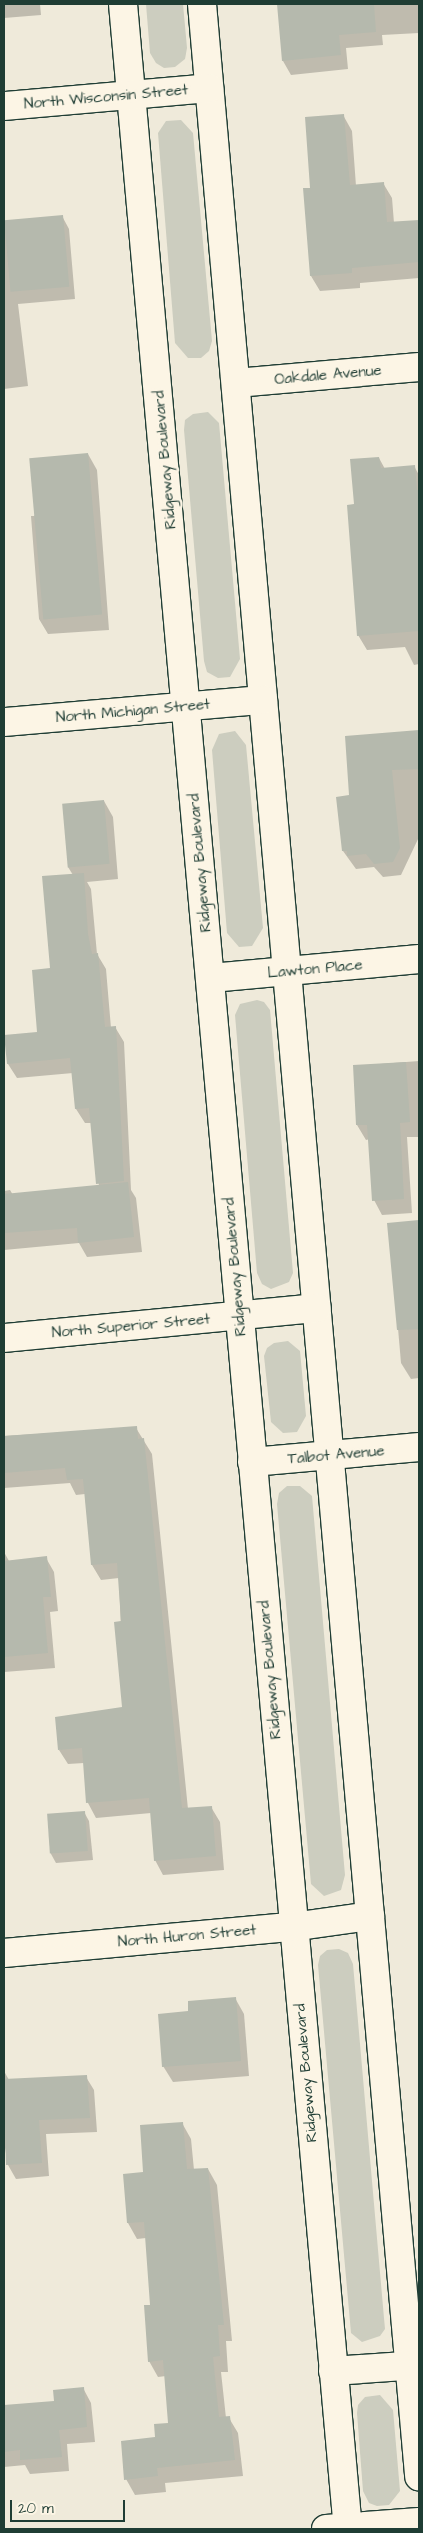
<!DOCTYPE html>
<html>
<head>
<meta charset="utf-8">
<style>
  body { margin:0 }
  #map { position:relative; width:423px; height:2533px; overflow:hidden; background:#efeada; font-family:"Architects Daughter",sans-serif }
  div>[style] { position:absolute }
  .green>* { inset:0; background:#cccdbf }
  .shadow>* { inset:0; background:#0003 }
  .building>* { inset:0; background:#b5b9ad; transform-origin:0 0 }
  .roads { filter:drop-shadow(1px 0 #1f3d34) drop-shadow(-1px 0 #1f3d34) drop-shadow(0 1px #1f3d34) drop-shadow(0 -1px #1f3d34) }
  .minor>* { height:28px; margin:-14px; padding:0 14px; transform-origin:14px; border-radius:14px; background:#fcf5e5 }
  span { translate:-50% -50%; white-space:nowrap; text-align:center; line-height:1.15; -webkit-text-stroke:5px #fcf5e5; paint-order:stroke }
  .street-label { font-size:15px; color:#1f3d34 }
  .frame { position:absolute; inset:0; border:5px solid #1f3d34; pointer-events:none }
  .scale { position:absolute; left:10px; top:2500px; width:115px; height:22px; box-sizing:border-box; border:2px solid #1f3d34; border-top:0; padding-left:6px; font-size:15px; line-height:18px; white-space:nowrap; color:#1f3d34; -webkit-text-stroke:4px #fcf5e5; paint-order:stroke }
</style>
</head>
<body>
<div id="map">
  <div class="green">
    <div style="clip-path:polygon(146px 4px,183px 4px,187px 48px,185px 59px,175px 67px,164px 68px,156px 63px,150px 53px)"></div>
    <div style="clip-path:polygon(181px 120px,193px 133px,212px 341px,209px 351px,201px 358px,188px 358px,175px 343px,158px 133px,166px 121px)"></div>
    <div style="clip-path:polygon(208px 412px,219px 423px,240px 659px,230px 677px,218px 678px,207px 672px,204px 661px,184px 430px,185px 420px,193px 414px)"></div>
    <div style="clip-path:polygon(235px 731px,246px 745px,263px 928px,252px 946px,239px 947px,227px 933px,212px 750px,219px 734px)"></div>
    <div style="clip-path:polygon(257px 1000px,264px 1002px,270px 1010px,293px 1273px,289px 1282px,271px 1289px,262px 1284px,257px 1273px,235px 1015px,240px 1004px)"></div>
    <div style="clip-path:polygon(288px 1341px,300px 1351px,306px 1416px,297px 1432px,283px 1433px,271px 1422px,264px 1356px,267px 1348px,274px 1343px)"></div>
    <div style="clip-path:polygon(287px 1486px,300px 1486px,312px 1496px,345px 1875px,341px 1890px,324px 1896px,311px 1884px,277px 1504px,279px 1493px)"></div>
    <div style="clip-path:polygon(339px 1949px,348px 1953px,353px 1964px,384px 2318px,385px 2329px,380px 2336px,362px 2342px,351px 2333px,318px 1965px,320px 1956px,327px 1950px)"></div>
    <div style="clip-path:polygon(380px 2395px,393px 2410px,400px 2491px,389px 2505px,377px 2506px,369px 2503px,363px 2491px,357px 2413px,358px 2405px,365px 2397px)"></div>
  </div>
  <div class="shadow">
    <div style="clip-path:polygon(4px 4px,40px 4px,41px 15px,4px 18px)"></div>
    <div style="clip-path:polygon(278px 4px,419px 4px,419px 33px,382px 35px,383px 45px,346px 48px,348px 69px,291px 75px,283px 61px)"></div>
    <div style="clip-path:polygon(343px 115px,352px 131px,356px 186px,383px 183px,392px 198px,394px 223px,419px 221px,419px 278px,360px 283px,360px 288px,320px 291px,311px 276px,312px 189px)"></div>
    <div style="clip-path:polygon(62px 216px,69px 229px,75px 299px,18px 304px,28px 386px,4px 389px,4px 221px)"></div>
    <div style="clip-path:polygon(88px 454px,97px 470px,109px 630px,48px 634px,39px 619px,31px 516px,34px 516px)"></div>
    <div style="clip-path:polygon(379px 458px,385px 469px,414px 466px,419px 475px,419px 664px,414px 665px,405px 647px,367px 650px,358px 635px,355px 506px)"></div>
    <div style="clip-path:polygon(419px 732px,419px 837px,401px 875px,383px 877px,374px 867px,356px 869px,343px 851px,350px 797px,347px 737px)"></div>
    <div style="clip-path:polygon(104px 801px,113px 817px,118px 879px,87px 882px,91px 889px,97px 954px,106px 969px,111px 1028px,115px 1027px,124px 1042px,131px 1190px,136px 1198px,142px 1252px,87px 1257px,79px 1243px,4px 1250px,4px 1191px,10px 1190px,13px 1195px,99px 1186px,92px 1123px,85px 1123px,76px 1109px,73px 1073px,17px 1078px,8px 1064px,6px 1036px,39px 1033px,73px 875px,68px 867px)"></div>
    <div style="clip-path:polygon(419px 1061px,419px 1132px,418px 1137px,407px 1137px,412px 1213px,382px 1215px,374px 1200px,370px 1139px,366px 1140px,357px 1125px,354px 1066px)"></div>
    <div style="clip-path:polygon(419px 1221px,419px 1378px,411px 1379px,401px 1363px,389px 1224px)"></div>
    <div style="clip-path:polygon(136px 1428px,152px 1454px,188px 1809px,211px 1807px,220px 1822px,224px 1870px,163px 1875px,155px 1860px,151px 1813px,96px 1818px,88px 1803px,84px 1763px,68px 1764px,59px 1750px,124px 1708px,119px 1578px,101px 1580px,92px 1565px,85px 1494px,76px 1495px,70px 1483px,4px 1488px,4px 1436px)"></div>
    <div style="clip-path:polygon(4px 1552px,9px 1561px,46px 1558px,54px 1572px,58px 1611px,50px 1612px,55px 1668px,4px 1672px)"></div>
    <div style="clip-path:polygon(84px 1812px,89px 1821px,93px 1860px,56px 1863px,51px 1854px,48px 1815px)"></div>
    <div style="clip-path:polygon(235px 1998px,244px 2014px,249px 2076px,173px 2082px,163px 2066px,190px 2012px)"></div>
    <div style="clip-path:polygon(4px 2071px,9px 2080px,86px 2077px,94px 2090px,97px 2132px,46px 2134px,49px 2176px,16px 2179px,8px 2165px,4px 2142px)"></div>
    <div style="clip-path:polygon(182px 2123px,191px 2139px,194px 2170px,208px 2169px,217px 2185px,232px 2341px,226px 2341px,228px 2372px,221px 2372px,226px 2418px,229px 2418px,238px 2433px,243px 2476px,165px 2483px,166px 2492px,135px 2495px,126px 2479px,170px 2424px,166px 2376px,158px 2377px,149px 2361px,151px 2306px,146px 2238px,137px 2239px,128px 2223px,124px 2175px,144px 2174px)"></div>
    <div style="clip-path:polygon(83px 2388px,91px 2403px,95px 2442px,67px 2444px,69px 2471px,30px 2474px,25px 2465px,4px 2467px,4px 2406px,55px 2402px)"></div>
  </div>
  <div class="building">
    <div style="clip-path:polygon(277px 4px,374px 4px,376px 32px,339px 35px,341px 55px,282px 61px)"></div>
    <div style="clip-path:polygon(344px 114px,350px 185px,384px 182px,387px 222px,419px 220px,419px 262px,352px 268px,352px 273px,310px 276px,303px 188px,310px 188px,305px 117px)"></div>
    <div style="left:63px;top:215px;width:72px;height:59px;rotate:85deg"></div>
    <div style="left:88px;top:453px;width:162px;height:59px;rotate:85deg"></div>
    <div style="clip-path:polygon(379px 457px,381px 468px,415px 465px,417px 490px,419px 490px,419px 631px,357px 636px,347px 505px,354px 504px,350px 459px)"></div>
    <div style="clip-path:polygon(419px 730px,419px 769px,392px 770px,400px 848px,393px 862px,374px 864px,366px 854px,347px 856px,347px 851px,342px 851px,336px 797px,349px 795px,345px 736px)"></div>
    <div style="left:104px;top:800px;width:64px;height:42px;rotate:85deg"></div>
    <div style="clip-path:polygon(84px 873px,88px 934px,92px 954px,98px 953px,105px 1027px,116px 1026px,124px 1181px,96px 1184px,89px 1108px,75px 1109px,70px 1058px,7px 1064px,4px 1035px,37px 1032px,32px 970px,50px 968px,42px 876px)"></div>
    <div style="clip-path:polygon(406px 1062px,410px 1122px,400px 1123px,404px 1199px,372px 1201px,367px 1125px,356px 1125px,353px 1065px)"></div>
    <div style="clip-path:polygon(128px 1182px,134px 1237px,78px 1243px,77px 1228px,4px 1233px,4px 1194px)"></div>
    <div style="clip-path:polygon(419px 1220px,419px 1329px,397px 1330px,387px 1223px)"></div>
    <div style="clip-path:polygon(137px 1426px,138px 1439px,144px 1438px,182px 1808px,212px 1806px,216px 1856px,154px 1861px,149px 1798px,86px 1803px,82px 1748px,58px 1750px,55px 1717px,122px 1707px,114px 1622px,121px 1621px,117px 1563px,91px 1565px,83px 1479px,67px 1480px,65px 1468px,4px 1473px,4px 1436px)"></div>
    <div style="clip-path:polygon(47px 1556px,51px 1597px,43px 1597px,48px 1653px,4px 1657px,4px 1561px)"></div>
    <div style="left:85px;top:1811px;width:40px;height:38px;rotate:86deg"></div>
    <div style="clip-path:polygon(236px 1997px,241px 2061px,162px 2067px,158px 2014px,188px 2011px,188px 2001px)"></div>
    <div style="clip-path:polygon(87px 2075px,90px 2118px,39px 2120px,42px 2163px,6px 2165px,4px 2079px)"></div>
    <div style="clip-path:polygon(183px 2122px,187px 2169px,208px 2168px,224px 2325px,218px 2325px,220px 2356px,213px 2357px,219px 2417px,230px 2416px,235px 2460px,157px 2468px,158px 2476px,124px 2480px,121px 2441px,155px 2437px,154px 2424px,168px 2423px,163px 2360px,148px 2362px,144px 2305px,150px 2305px,144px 2222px,127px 2223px,123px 2174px,143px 2172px,140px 2125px)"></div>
    <div style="clip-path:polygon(84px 2387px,87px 2427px,59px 2430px,62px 2457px,20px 2460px,20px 2450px,4px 2452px,4px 2405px,54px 2401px,53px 2390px)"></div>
  </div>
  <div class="roads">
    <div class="minor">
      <div style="left:123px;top:4px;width:2535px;rotate:84.91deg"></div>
      <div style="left:202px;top:4px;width:2482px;rotate:84.98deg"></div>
      <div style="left:4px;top:106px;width:206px;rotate:-5deg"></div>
      <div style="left:236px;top:383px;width:184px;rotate:-5deg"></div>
      <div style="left:4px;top:722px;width:260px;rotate:-4.9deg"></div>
      <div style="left:211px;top:978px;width:209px;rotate:-5.2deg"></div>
      <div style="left:4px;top:1338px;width:314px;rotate:-5.5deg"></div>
      <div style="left:252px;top:1462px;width:168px;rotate:-5.1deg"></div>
      <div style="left:4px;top:1953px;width:289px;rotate:-5.2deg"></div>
      <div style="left:292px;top:1927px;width:79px;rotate:-8deg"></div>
      <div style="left:333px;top:2371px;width:86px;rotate:-4deg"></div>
      <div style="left:326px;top:2529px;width:93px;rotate:-4.3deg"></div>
    </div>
  </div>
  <div class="street-label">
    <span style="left:106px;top:97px;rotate:-5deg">North Wisconsin Street</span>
    <span style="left:328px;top:375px;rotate:-5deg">Oakdale Avenue</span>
    <span style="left:165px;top:460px;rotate:-95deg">Ridgeway Boulevard</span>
    <span style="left:133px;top:711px;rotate:-5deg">North Michigan Street</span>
    <span style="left:200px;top:863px;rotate:-95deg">Ridgeway Boulevard</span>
    <span style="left:315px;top:969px;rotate:-5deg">Lawton Place</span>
    <span style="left:235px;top:1267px;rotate:-95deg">Ridgeway Boulevard</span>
    <span style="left:131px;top:1326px;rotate:-5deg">North Superior Street</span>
    <span style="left:336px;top:1455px;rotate:-5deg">Talbot Avenue</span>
    <span style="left:270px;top:1670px;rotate:-95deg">Ridgeway Boulevard</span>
    <span style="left:187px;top:1936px;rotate:-5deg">North Huron Street</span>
    <span style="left:306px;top:2073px;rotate:-95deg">Ridgeway Boulevard</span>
  </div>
  <div class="frame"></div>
  <div class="scale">20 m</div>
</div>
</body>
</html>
